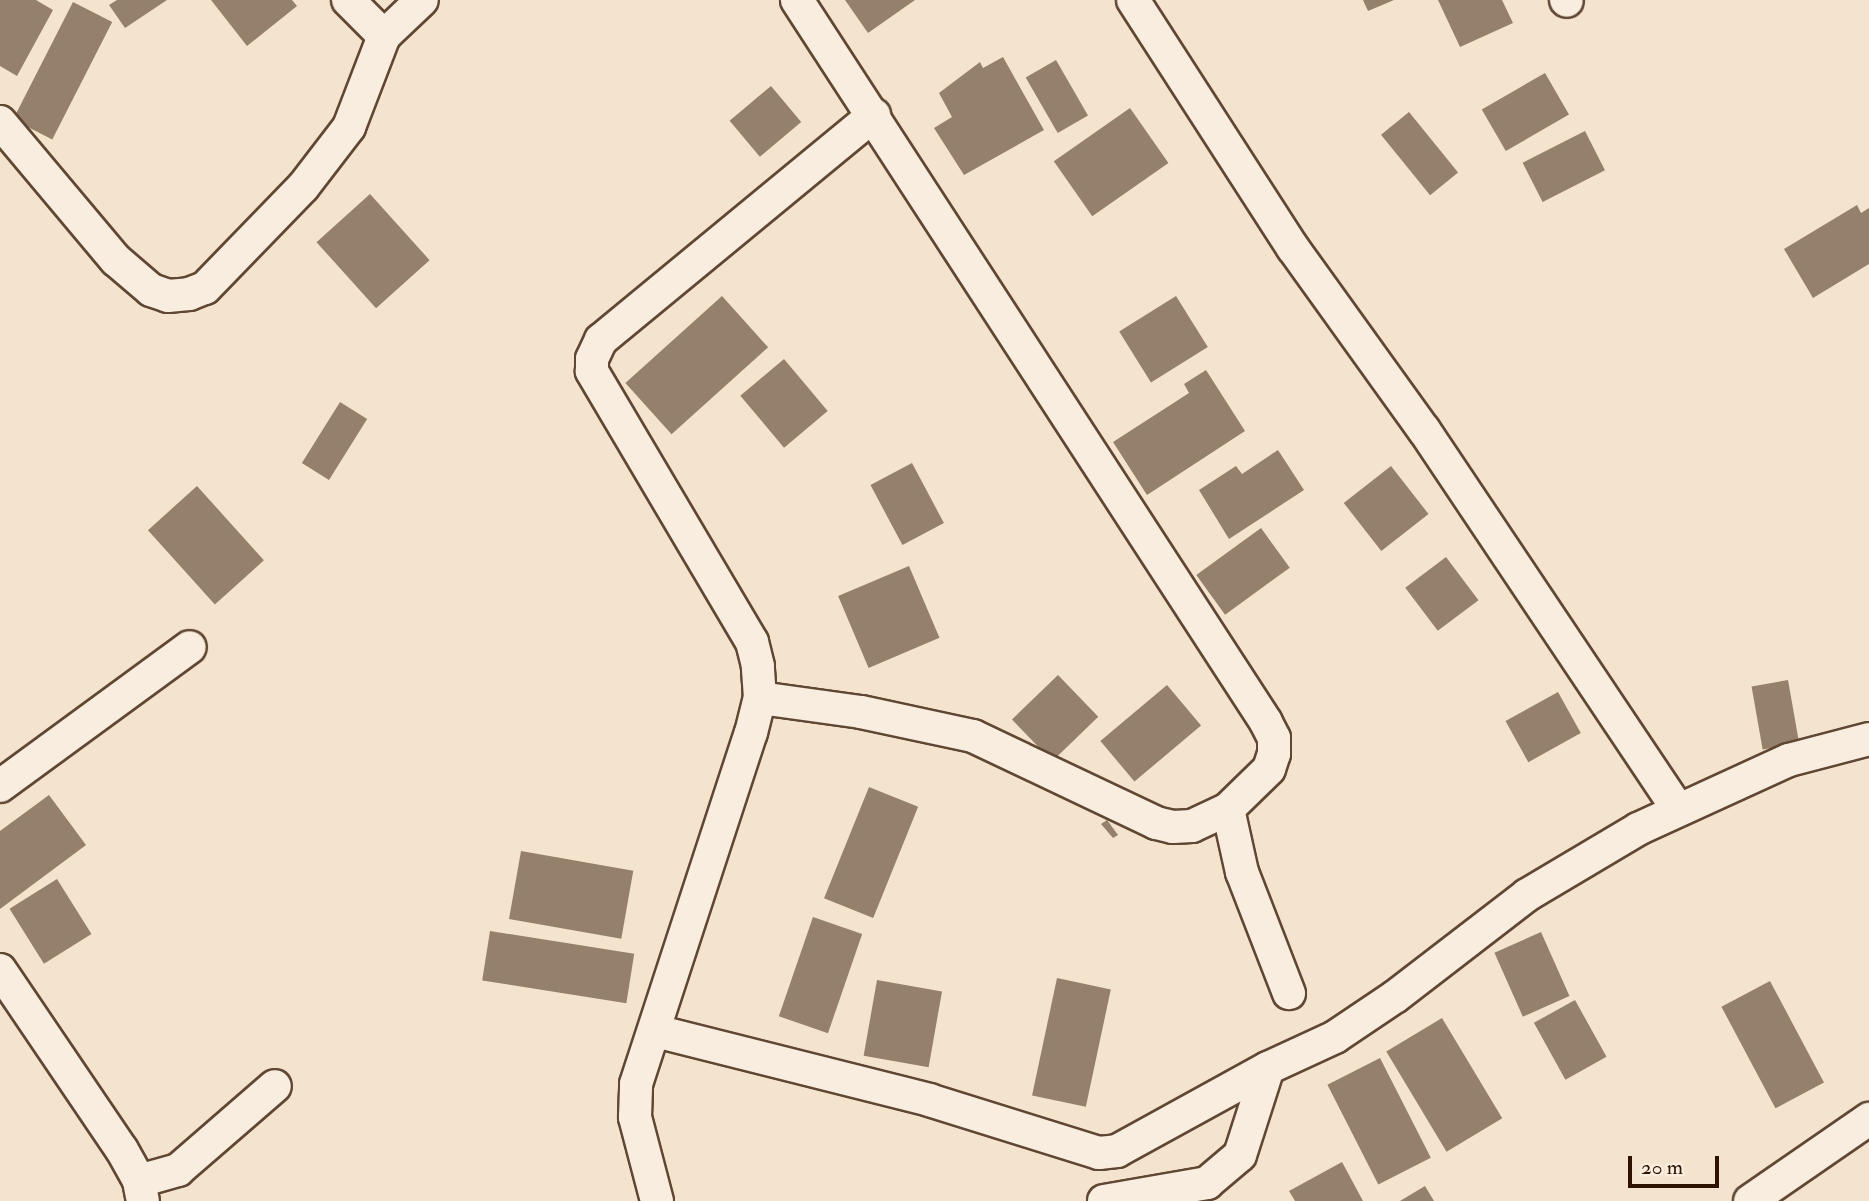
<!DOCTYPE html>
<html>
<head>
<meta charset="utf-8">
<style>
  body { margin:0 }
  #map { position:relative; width:1869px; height:1201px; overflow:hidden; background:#f4e4cd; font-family:"IM FELL Double Pica",serif }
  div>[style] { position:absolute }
  .building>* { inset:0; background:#95806b; transform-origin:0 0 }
  .roads { filter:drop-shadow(2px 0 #604733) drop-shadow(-2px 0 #604733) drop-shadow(0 2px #604733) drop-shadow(0 -2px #604733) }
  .minor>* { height:32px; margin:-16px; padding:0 16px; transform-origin:16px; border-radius:16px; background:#f8edde }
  span { translate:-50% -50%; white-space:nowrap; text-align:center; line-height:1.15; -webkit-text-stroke:6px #f8edde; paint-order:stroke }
  .scale { position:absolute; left:1628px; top:1156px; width:91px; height:32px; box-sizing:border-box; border:4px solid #2e1300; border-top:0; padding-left:9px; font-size:21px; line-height:24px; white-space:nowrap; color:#2e1300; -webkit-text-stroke:5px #f8edde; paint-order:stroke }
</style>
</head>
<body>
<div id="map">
  <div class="building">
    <div style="clip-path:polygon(0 0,36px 0,53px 10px,17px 76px,0 66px)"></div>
    <div style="clip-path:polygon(117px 0,167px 0,125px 28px,109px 5px)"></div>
    <div style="clip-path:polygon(211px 0,292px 0,297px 6px,247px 46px)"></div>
    <div style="clip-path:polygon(845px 0,915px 0,868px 33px)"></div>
    <div style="clip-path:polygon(1363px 0,1394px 0,1368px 11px)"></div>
    <div style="clip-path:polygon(1438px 0,1502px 0,1513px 23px,1460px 47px)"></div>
    <div style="left:73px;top:2px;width:44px;height:132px;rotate:27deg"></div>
    <div style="clip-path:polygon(1003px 57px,1044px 130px,964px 175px,934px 128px,952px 117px,939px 93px,980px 62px,983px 68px)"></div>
    <div style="left:1056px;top:60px;width:64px;height:35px;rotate:60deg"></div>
    <div style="left:1545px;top:73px;width:48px;height:73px;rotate:60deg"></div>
    <div style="left:771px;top:86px;width:47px;height:54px;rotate:50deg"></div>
    <div style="left:1130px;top:108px;width:67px;height:93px;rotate:55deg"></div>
    <div style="left:1409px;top:112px;width:78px;height:36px;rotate:51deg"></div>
    <div style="left:1585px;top:131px;width:44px;height:70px;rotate:63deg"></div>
    <div style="left:370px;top:194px;width:89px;height:72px;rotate:48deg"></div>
    <div style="clip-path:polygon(1857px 205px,1861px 213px,1869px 208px,1869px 264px,1813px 298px,1784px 249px)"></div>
    <div style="left:722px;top:296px;width:69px;height:130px;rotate:48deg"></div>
    <div style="left:1176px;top:296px;width:60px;height:67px;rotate:58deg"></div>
    <div style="left:784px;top:359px;width:68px;height:57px;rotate:50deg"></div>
    <div style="clip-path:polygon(1206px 370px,1245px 431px,1147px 495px,1113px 442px,1189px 393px,1184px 384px)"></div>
    <div style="left:340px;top:402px;width:32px;height:72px;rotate:32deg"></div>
    <div style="clip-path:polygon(1278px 450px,1304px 490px,1229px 539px,1199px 490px,1236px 466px,1242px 474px)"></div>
    <div style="left:912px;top:463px;width:68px;height:47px;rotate:62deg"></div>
    <div style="left:1391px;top:466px;width:61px;height:60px;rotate:52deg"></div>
    <div style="left:197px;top:486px;width:100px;height:66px;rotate:48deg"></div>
    <div style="left:1261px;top:528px;width:49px;height:80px;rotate:54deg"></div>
    <div style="left:1446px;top:557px;width:54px;height:51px;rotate:53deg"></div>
    <div style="left:909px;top:566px;width:78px;height:77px;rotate:67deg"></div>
    <div style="left:1058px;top:675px;width:58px;height:64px;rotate:46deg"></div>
    <div style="left:1788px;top:680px;width:64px;height:37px;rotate:80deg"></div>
    <div style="left:1167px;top:685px;width:53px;height:87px;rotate:50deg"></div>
    <div style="left:1558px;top:692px;width:47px;height:60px;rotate:61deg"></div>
    <div style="left:869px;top:787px;width:53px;height:120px;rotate:22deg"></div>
    <div style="clip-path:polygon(49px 795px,86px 845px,0 909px,0 831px)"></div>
    <div style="clip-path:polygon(1107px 820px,1118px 835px,1113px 838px,1101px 824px)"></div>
    <div style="left:521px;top:851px;width:114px;height:69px;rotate:10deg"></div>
    <div style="left:57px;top:879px;width:65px;height:56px;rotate:58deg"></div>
    <div style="left:813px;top:917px;width:52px;height:105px;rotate:19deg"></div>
    <div style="left:490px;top:931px;width:146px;height:50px;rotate:9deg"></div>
    <div style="left:1541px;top:932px;width:70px;height:51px;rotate:66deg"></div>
    <div style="left:1057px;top:978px;width:55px;height:120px;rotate:12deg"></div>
    <div style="left:877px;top:980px;width:66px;height:77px;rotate:10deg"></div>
    <div style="left:1770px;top:981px;width:115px;height:55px;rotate:62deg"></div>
    <div style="left:1575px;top:1000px;width:65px;height:47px;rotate:61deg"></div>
    <div style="left:1442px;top:1018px;width:117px;height:65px;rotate:59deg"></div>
    <div style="left:1380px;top:1058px;width:112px;height:59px;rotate:63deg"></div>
    <div style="clip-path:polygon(1342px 1162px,1363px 1201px,1295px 1201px,1289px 1191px)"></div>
    <div style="clip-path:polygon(1425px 1186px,1434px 1201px,1400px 1201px)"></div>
  </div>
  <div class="roads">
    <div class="minor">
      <div style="left:348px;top:0;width:51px;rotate:45deg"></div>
      <div style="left:1133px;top:0;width:295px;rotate:57.2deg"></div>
      <div style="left:1293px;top:248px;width:224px;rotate:54.3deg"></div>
      <div style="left:1424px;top:430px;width:456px;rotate:56.2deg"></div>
      <div style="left:1566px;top:0;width:1px;rotate:45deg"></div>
      <div style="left:0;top:122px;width:180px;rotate:50deg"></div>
      <div style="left:116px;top:260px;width:46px;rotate:40.6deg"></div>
      <div style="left:151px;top:290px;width:18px;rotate:19deg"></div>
      <div style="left:168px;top:296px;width:21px;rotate:-5deg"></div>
      <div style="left:189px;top:294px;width:17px;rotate:-21deg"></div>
      <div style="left:205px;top:288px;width:141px;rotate:-45.9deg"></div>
      <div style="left:303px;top:187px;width:76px;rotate:-52.5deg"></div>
      <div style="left:349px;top:127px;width:97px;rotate:-69deg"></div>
      <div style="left:384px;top:36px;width:52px;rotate:-43.5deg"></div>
      <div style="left:760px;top:698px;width:102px;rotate:7.9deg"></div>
      <div style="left:861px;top:712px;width:115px;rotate:12.1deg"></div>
      <div style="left:973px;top:736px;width:203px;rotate:25.4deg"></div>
      <div style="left:1156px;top:823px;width:17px;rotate:13deg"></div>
      <div style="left:1173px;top:827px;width:19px;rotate:-3deg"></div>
      <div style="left:1192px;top:826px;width:40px;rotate:-25deg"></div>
      <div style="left:1228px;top:809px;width:57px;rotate:-44.3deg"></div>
      <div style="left:1269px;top:769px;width:16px;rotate:-72deg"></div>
      <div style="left:1274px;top:754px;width:16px;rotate:-90deg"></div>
      <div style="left:1274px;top:738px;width:18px;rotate:-117deg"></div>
      <div style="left:1266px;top:722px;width:861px;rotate:-123.01deg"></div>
      <div style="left:0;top:786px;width:235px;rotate:-36.2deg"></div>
      <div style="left:1228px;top:809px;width:65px;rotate:77.5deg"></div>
      <div style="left:1242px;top:872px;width:130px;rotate:68.8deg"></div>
      <div style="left:0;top:970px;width:217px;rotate:55.9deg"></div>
      <div style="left:122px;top:1150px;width:35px;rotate:61deg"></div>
      <div style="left:139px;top:1181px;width:20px;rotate:79deg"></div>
      <div style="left:655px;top:1031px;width:283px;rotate:14.1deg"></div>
      <div style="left:929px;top:1100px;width:178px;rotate:17.3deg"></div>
      <div style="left:1099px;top:1153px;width:18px;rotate:-6deg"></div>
      <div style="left:1117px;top:1151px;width:172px;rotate:-28.8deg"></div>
      <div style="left:1268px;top:1068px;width:74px;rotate:-24.8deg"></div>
      <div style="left:1335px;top:1037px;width:73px;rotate:-33.9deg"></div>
      <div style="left:1396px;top:996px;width:165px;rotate:-37.6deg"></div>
      <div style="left:1527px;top:895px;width:129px;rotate:-30.7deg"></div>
      <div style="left:1638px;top:829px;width:166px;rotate:-24.6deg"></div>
      <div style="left:1789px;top:760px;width:83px;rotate:-14.7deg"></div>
      <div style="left:139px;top:1181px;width:41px;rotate:-15.8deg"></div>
      <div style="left:178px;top:1170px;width:128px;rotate:-40.9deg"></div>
      <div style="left:657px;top:1201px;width:87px;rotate:-104.7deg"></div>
      <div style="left:635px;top:1117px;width:33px;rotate:-88deg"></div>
      <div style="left:636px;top:1084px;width:369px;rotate:-71.9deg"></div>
      <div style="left:751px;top:733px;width:36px;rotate:-76deg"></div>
      <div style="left:760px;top:698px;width:32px;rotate:-94deg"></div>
      <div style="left:758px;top:666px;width:25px;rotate:-104deg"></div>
      <div style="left:752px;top:642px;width:315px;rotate:-120.6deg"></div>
      <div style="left:592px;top:371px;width:12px;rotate:-90deg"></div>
      <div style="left:592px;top:359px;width:21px;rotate:-65deg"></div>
      <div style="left:601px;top:340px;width:354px;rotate:-39.5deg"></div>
      <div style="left:1104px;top:1201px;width:105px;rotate:-9.9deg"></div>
      <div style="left:1207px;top:1183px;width:43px;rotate:-40.3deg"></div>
      <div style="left:1240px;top:1155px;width:91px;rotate:-72.2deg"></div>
      <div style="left:1750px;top:1201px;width:145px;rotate:-34.6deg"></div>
    </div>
  </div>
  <div class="scale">20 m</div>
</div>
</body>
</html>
